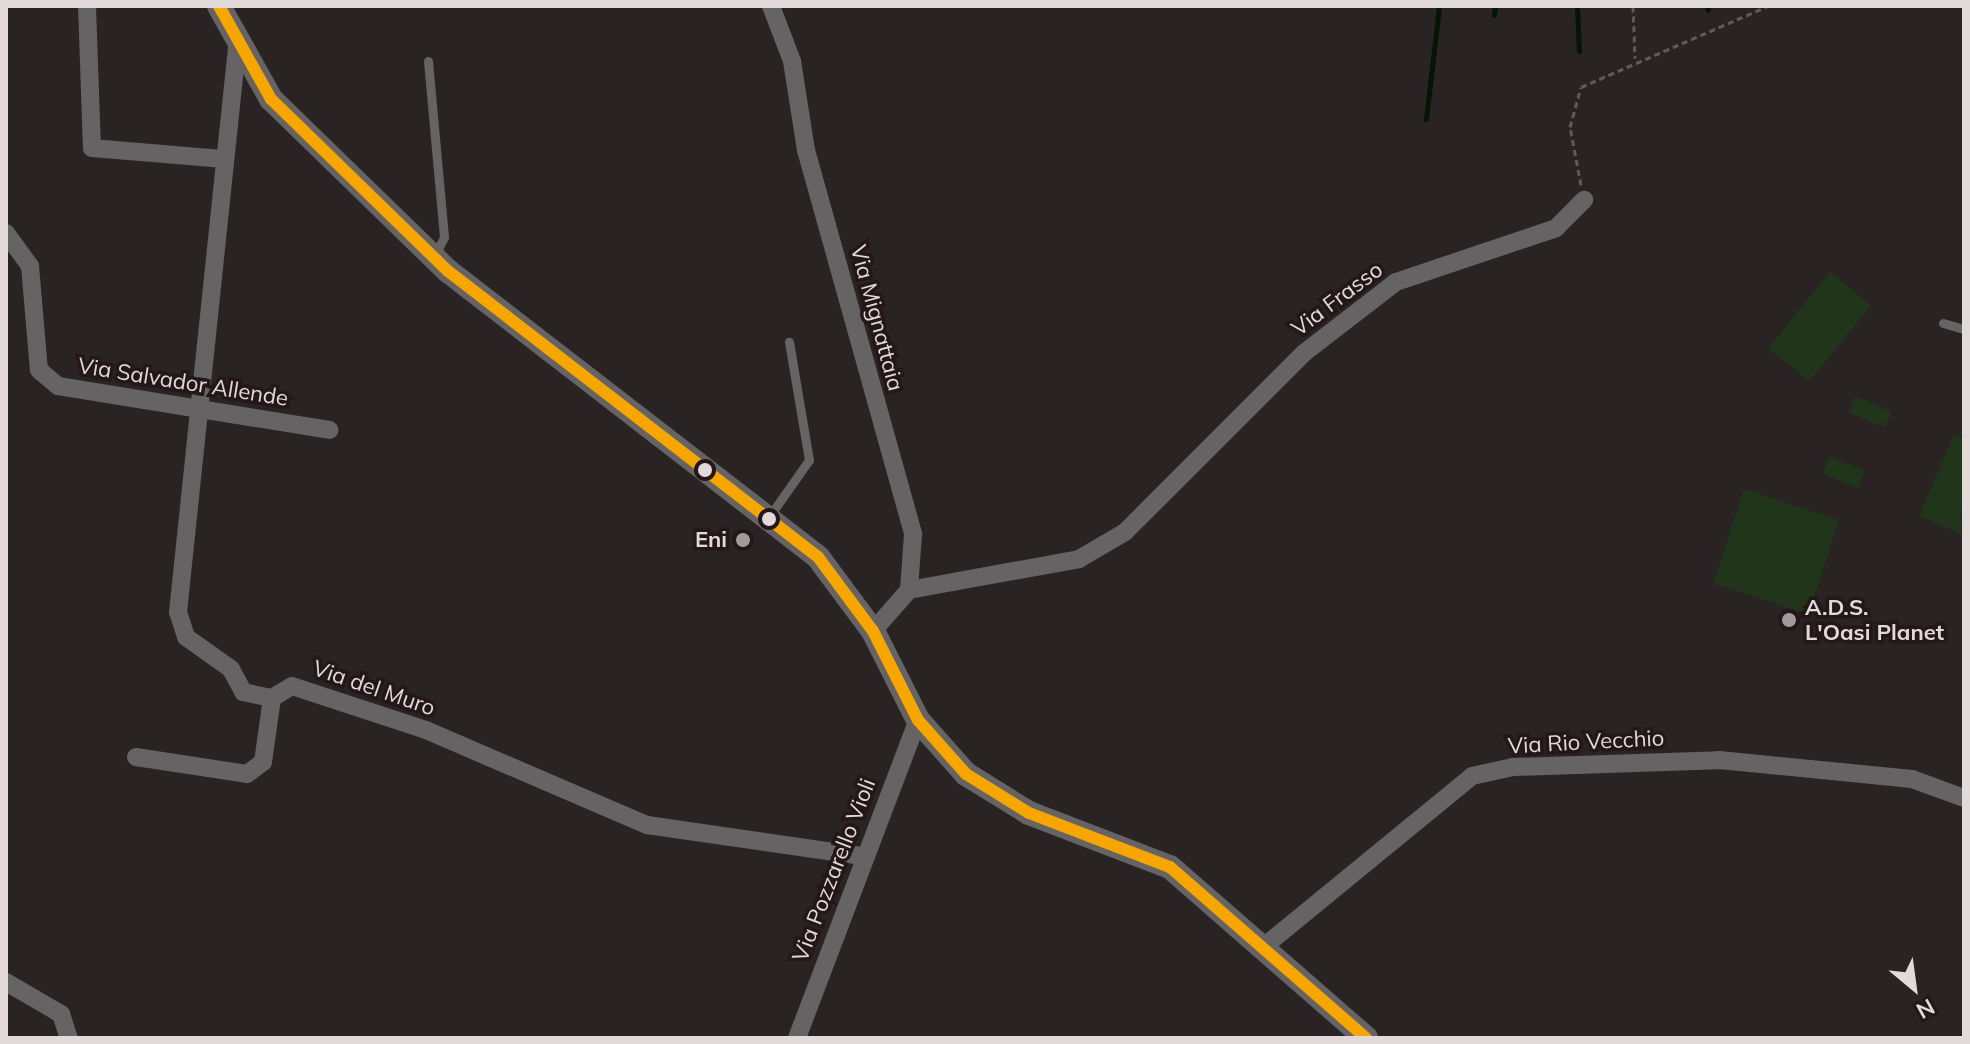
<!DOCTYPE html>
<html>
<head>
<meta charset="utf-8">
<style>
  body { margin:0 }
  #map { position:relative; width:1970px; height:1044px; overflow:hidden; background:#292324; font-family:Mulish,sans-serif }
  div>[style] { position:absolute }
  .green>* { inset:0; background:#21351a; transform-origin:0 0 }
  .stream>* { height:5px; margin:-2.5px; padding:0 2.5px; transform-origin:2.5px; border-radius:2.5px; background:#051503 }
  .path>* { height:3px; margin-top:-1.5px; transform-origin:0; background:repeating-linear-gradient(90deg,#5d5a5a 0 6px,transparent 0 10px) }
  .service>* { height:9px; margin:-4.5px; padding:0 4.5px; transform-origin:4.5px; border-radius:4.5px; background:#656363 }
  .minor>* { height:18px; margin:-9px; padding:0 9px; transform-origin:9px; border-radius:9px; background:#656363 }
  .tertiary>* { height:24px; margin:-12px; padding:0 12px; transform-origin:12px; border-radius:12px; background:#656363 }
  .bus-1>* { height:12px; margin:-6px; padding:0 6px; transform-origin:6px; border-radius:6px; background:#f7a600 }
  .dots>* { width:22px; height:22px; translate:-50% -50%; box-sizing:border-box; border:4px solid #231719; border-radius:50% }
  span { translate:-50% -50%; white-space:nowrap; text-align:center; line-height:1.15; -webkit-text-stroke:7px #231719; paint-order:stroke }
  .street-label { font-size:22px; color:#e1d9da }
  .poi-label { font-size:22px; color:#e1d9da; font-weight:700 }
  .right { translate:-100% -50%; text-align:right }
  .left { translate:0 -50%; text-align:left }
  .frame { position:absolute; inset:0; border:8px solid #e1d9da; pointer-events:none }
  .north { position:absolute; left:1874px; top:948px; width:80px; height:80px; -webkit-text-stroke:6px #231719; paint-order:stroke; rotate:151deg; font-size:22px; font-weight:700; line-height:32px; text-align:center; color:#e1d9da }
  .north::after { content:''; display:block; margin:auto; width:28px; height:36px; background:#e1d9da; clip-path:polygon(50% 0,100% 100%,50% 72%,0 100%) }
</style>
</head>
<body>
<div id="map">
  <div class="green">
    <div style="left:1830px;top:272px;width:53px;height:98px;rotate:39deg"></div>
    <div style="left:1856px;top:396px;width:39px;height:18px;rotate:23deg"></div>
    <div style="clip-path:polygon(1954px 435px,1964px 439px,1961px 534px,1919px 516px)"></div>
    <div style="left:1830px;top:456px;width:38px;height:19px;rotate:23deg"></div>
    <div style="left:1744px;top:489px;width:100px;height:99px;rotate:18deg"></div>
  </div>
  <div class="stream">
    <div style="left:1577px;top:6px;width:45px;rotate:87.5deg"></div>
    <div style="left:1707px;top:6px;width:4px;rotate:76deg"></div>
    <div style="left:1494px;top:15px;width:9px;rotate:-84deg"></div>
    <div style="left:1426px;top:119px;width:114px;rotate:-83.4deg"></div>
  </div>
  <div class="path">
    <div style="left:1633px;top:6px;width:52px;rotate:87.8deg"></div>
    <div style="left:1581px;top:185px;width:59px;rotate:-100.7deg"></div>
    <div style="left:1570px;top:127px;width:41px;rotate:-74.6deg"></div>
    <div style="left:1581px;top:87px;width:204px;rotate:-23.4deg"></div>
  </div>
  <div class="service">
    <div style="left:428px;top:61px;width:177px;rotate:84.8deg"></div>
    <div style="left:444px;top:237px;width:20px;rotate:117deg"></div>
    <div style="left:1943px;top:323px;width:22px;rotate:16deg"></div>
    <div style="left:771px;top:514px;width:66px;rotate:-54.9deg"></div>
    <div style="left:809px;top:460px;width:120px;rotate:-99.6deg"></div>
  </div>
  <div class="minor">
    <div style="left:87px;top:6px;width:142px;rotate:88deg"></div>
    <div style="left:92px;top:148px;width:130px;rotate:4.8deg"></div>
    <div style="left:771px;top:6px;width:59px;rotate:69.1deg"></div>
    <div style="left:792px;top:61px;width:90px;rotate:81.1deg"></div>
    <div style="left:806px;top:150px;width:399px;rotate:74.4deg"></div>
    <div style="left:913px;top:534px;width:56px;rotate:94.1deg"></div>
    <div style="left:909px;top:590px;width:55px;rotate:131.3deg"></div>
    <div style="left:237px;top:48px;width:567px;rotate:95.97deg"></div>
    <div style="left:178px;top:612px;width:26px;rotate:72deg"></div>
    <div style="left:186px;top:637px;width:55px;rotate:35.4deg"></div>
    <div style="left:231px;top:669px;width:26px;rotate:62deg"></div>
    <div style="left:243px;top:692px;width:30px;rotate:12deg"></div>
    <div style="left:272px;top:698px;width:23px;rotate:-31deg"></div>
    <div style="left:292px;top:686px;width:141px;rotate:18.2deg"></div>
    <div style="left:426px;top:730px;width:241px;rotate:23.3deg"></div>
    <div style="left:647px;top:825px;width:218px;rotate:8.2deg"></div>
    <div style="left:6px;top:233px;width:41px;rotate:54deg"></div>
    <div style="left:30px;top:266px;width:104px;rotate:85.1deg"></div>
    <div style="left:39px;top:370px;width:25px;rotate:40deg"></div>
    <div style="left:58px;top:386px;width:275px;rotate:9.2deg"></div>
    <div style="left:909px;top:590px;width:173px;rotate:-10.3deg"></div>
    <div style="left:1079px;top:559px;width:53px;rotate:-30.4deg"></div>
    <div style="left:1125px;top:532px;width:253px;rotate:-45deg"></div>
    <div style="left:1304px;top:353px;width:116px;rotate:-37.7deg"></div>
    <div style="left:1396px;top:282px;width:169px;rotate:-18.6deg"></div>
    <div style="left:1556px;top:228px;width:40px;rotate:-45deg"></div>
    <div style="left:136px;top:757px;width:112px;rotate:8.7deg"></div>
    <div style="left:247px;top:774px;width:20px;rotate:-37deg"></div>
    <div style="left:263px;top:762px;width:65px;rotate:-82deg"></div>
    <div style="left:1267px;top:944px;width:265px;rotate:-39.3deg"></div>
    <div style="left:1472px;top:776px;width:42px;rotate:-12.4deg"></div>
    <div style="left:1513px;top:767px;width:206px;rotate:-1.9deg"></div>
    <div style="left:1719px;top:760px;width:194px;rotate:5.6deg"></div>
    <div style="left:1912px;top:779px;width:55px;rotate:20.1deg"></div>
    <div style="left:6px;top:982px;width:64px;rotate:30.2deg"></div>
    <div style="left:61px;top:1014px;width:25px;rotate:72deg"></div>
    <div style="left:797px;top:1038px;width:340px;rotate:-69.2deg"></div>
  </div>
  <div class="tertiary">
    <div style="left:219px;top:6px;width:107px;rotate:60.8deg"></div>
    <div style="left:271px;top:99px;width:247px;rotate:44.2deg"></div>
    <div style="left:448px;top:271px;width:468px;rotate:37.7deg"></div>
    <div style="left:818px;top:557px;width:92px;rotate:53.4deg"></div>
    <div style="left:873px;top:631px;width:100px;rotate:63.2deg"></div>
    <div style="left:918px;top:720px;width:72px;rotate:48.4deg"></div>
    <div style="left:966px;top:774px;width:74px;rotate:31.8deg"></div>
    <div style="left:1029px;top:813px;width:151px;rotate:21deg"></div>
    <div style="left:1170px;top:867px;width:260px;rotate:41.1deg"></div>
  </div>
  <div class="bus-1">
    <div style="left:219px;top:6px;width:107px;rotate:60.8deg"></div>
    <div style="left:271px;top:99px;width:247px;rotate:44.2deg"></div>
    <div style="left:448px;top:271px;width:468px;rotate:37.7deg"></div>
    <div style="left:818px;top:557px;width:92px;rotate:53.4deg"></div>
    <div style="left:873px;top:631px;width:100px;rotate:63.2deg"></div>
    <div style="left:918px;top:720px;width:72px;rotate:48.4deg"></div>
    <div style="left:966px;top:774px;width:74px;rotate:31.8deg"></div>
    <div style="left:1029px;top:813px;width:151px;rotate:21deg"></div>
    <div style="left:1170px;top:867px;width:260px;rotate:41.1deg"></div>
  </div>
  <div class="dots">
    <div style="left:705px;top:470px;background:#e1d9da"></div>
    <div style="left:769px;top:519px;background:#e1d9da"></div>
    <div style="left:743px;top:540px;background:#a1999a"></div>
    <div style="left:1789px;top:620px;background:#a1999a"></div>
  </div>
  <div class="street-label">
    <span style="left:1337px;top:299px;rotate:-37deg">Via Frasso</span>
    <span style="left:877px;top:318px;rotate:75deg">Via Mignattaia</span>
    <span style="left:183px;top:382px;rotate:9deg">Via Salvador Allende</span>
    <span style="left:374px;top:688px;rotate:19deg">Via del Muro</span>
    <span style="left:1586px;top:742px;rotate:-3deg">Via Rio Vecchio</span>
    <span style="left:834px;top:870px;rotate:-69deg">Via Pozzarello Violi</span>
  </div>
  <div class="poi-label">
    <span class="right" style="left:727px;top:540px">Eni</span>
    <span class="left" style="left:1805px;top:620px">A.D.S.<br>L'Oasi Planet</span>
  </div>
  <div class="frame"></div>
  <div class="north">N</div>
</div>
</body>
</html>
